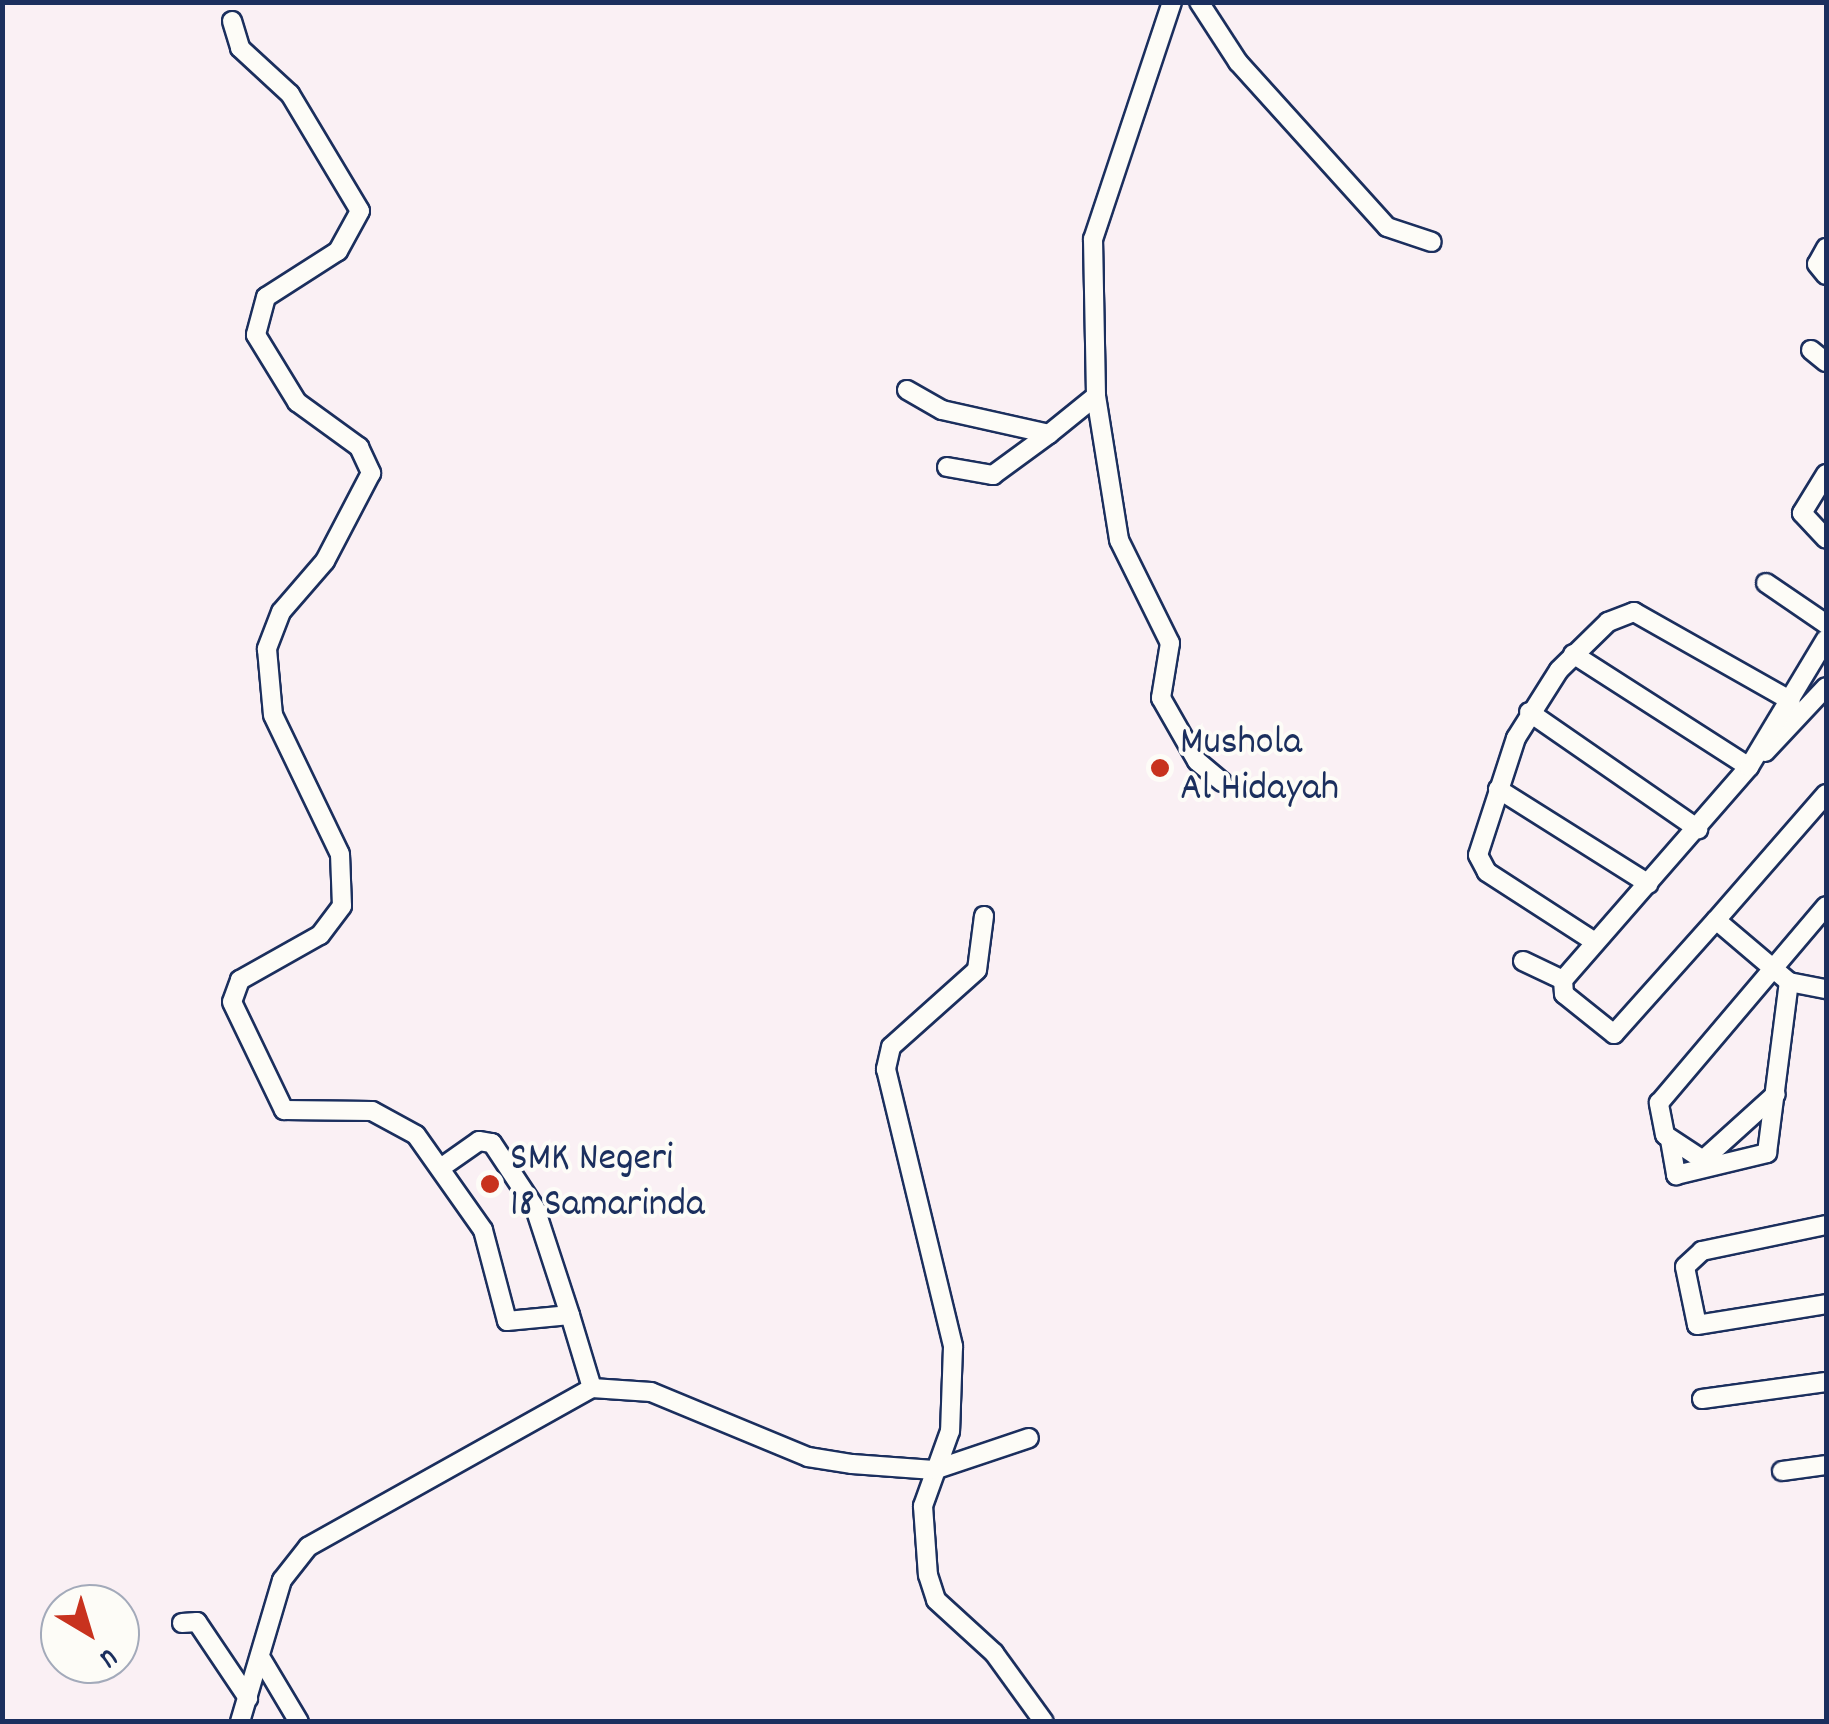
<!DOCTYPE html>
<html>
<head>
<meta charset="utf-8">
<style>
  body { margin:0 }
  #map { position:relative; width:1829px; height:1724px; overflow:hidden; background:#faf0f4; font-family:Dekko,sans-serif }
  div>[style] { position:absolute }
  .roads { filter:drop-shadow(2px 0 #1b2f5e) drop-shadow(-2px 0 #1b2f5e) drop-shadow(0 2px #1b2f5e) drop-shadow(0 -2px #1b2f5e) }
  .minor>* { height:18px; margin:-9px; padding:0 9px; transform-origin:9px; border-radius:9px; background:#fdfcf7 }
  .dots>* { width:28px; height:28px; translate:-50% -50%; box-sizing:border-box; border:5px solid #fdfcf7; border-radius:50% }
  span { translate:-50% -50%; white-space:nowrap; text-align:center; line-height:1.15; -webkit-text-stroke:8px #fdfcf7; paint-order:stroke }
  .poi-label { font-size:40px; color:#1b2f5e }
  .left { translate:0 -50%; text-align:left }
  .frame { position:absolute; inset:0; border:5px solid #1b2f5e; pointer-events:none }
  .north { position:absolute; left:40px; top:1584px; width:100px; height:100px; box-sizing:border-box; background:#fdfcf7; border:2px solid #a3aaba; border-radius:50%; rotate:142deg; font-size:28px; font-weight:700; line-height:40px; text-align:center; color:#1b2f5e }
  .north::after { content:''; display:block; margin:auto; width:35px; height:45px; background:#c8321e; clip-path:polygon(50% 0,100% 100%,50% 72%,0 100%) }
</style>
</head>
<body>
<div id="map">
  <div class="roads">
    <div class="minor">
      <div style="left:1172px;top:2px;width:250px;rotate:108.4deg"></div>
      <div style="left:1093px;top:239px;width:157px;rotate:88.9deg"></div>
      <div style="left:1096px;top:396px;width:146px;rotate:80.9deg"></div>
      <div style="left:1119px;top:540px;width:115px;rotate:63.7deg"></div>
      <div style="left:1170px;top:643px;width:56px;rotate:99.3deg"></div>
      <div style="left:1161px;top:698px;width:73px;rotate:60.3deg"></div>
      <div style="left:1197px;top:761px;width:33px;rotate:40deg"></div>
      <div style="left:1199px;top:2px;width:72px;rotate:57deg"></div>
      <div style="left:1238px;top:62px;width:222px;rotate:47.9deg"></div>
      <div style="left:1387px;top:227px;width:47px;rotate:18.4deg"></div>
      <div style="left:232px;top:21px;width:28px;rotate:73deg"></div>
      <div style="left:240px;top:48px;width:68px;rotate:42.6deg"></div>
      <div style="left:290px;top:94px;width:136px;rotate:59.1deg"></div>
      <div style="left:360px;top:211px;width:46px;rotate:118.8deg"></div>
      <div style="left:338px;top:251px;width:85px;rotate:147.4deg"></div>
      <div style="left:266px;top:297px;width:39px;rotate:105deg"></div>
      <div style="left:256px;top:335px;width:79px;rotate:58.5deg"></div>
      <div style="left:297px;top:402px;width:77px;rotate:36deg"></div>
      <div style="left:359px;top:447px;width:29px;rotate:65deg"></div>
      <div style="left:371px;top:473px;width:99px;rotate:117.6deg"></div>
      <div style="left:325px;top:561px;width:67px;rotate:130.8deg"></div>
      <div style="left:281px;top:612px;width:40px;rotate:111deg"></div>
      <div style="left:267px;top:649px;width:66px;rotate:84.8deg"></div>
      <div style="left:273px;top:715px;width:154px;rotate:64.3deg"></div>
      <div style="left:340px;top:854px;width:52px;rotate:87.8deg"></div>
      <div style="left:342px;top:906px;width:36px;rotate:127deg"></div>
      <div style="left:320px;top:935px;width:92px;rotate:150.6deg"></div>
      <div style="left:240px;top:980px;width:23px;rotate:110deg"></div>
      <div style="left:232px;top:1002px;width:120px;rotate:64.3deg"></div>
      <div style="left:284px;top:1110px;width:88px;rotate:0.7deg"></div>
      <div style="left:372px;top:1111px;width:50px;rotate:28.6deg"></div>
      <div style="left:416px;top:1135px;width:116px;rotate:54.8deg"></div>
      <div style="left:483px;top:1230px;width:94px;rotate:75.2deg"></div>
      <div style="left:507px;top:1321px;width:63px;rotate:-5.4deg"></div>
      <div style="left:570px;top:1315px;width:76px;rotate:73.2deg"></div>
      <div style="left:592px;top:1388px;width:325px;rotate:150.8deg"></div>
      <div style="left:308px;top:1547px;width:42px;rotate:128.2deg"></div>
      <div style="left:282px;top:1580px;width:148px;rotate:106.5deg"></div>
      <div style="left:1826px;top:248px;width:18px;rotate:119deg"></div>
      <div style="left:1817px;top:264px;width:14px;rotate:51deg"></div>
      <div style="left:1811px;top:350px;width:19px;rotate:39deg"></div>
      <div style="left:907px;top:390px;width:40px;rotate:29.7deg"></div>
      <div style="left:942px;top:410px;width:110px;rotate:12.6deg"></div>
      <div style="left:1049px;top:434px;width:60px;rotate:-39deg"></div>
      <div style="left:947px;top:467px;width:47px;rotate:9.9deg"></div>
      <div style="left:993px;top:475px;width:69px;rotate:-36.2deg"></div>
      <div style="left:1826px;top:474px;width:46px;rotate:121.6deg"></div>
      <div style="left:1802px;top:513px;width:35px;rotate:47deg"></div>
      <div style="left:1766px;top:583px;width:73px;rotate:34.3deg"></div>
      <div style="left:1573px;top:654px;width:209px;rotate:32.7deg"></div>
      <div style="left:1529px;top:712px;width:206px;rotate:34.7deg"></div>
      <div style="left:1765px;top:752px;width:89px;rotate:-46.8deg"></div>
      <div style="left:1498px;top:789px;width:178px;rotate:32.2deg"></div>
      <div style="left:1826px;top:794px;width:167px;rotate:131.1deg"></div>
      <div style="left:1716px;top:920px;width:96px;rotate:40.3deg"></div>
      <div style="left:1789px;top:982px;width:38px;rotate:11deg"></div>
      <div style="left:984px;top:916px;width:54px;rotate:97.4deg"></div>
      <div style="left:977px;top:970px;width:115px;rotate:138.2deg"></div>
      <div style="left:891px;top:1047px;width:23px;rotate:103deg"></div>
      <div style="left:886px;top:1069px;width:286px;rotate:76.4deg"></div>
      <div style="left:953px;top:1347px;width:84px;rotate:92deg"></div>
      <div style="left:950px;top:1431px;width:80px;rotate:109.8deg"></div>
      <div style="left:923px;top:1506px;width:69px;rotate:85.9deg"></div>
      <div style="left:928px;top:1575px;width:26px;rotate:72deg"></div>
      <div style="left:936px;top:1600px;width:79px;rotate:42.4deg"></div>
      <div style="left:994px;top:1653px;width:85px;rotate:54.1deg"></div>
      <div style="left:1716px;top:920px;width:153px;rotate:131.8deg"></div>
      <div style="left:1614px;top:1034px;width:64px;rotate:-141.3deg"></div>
      <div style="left:1564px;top:994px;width:14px;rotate:-94deg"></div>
      <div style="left:1563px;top:980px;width:283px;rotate:-48.9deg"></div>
      <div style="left:1749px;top:767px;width:149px;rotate:-59deg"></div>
      <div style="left:1595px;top:942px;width:129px;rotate:-147.1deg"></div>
      <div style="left:1487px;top:872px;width:19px;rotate:-118deg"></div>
      <div style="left:1478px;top:855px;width:123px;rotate:-72deg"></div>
      <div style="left:1516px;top:738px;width:80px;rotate:-57.7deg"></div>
      <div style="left:1559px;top:670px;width:69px;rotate:-44.4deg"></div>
      <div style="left:1608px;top:622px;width:28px;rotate:-21deg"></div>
      <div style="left:1634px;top:612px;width:180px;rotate:29.5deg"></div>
      <div style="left:1523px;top:961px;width:44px;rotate:25.4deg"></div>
      <div style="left:1670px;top:1140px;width:36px;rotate:80deg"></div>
      <div style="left:1676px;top:1175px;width:94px;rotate:-13.6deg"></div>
      <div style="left:1767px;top:1153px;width:172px;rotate:-82.7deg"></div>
      <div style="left:1703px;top:1160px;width:45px;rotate:-146.7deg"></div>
      <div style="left:1665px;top:1135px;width:33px;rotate:-101deg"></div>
      <div style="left:1659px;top:1103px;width:258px;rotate:-49.7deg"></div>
      <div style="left:1703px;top:1160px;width:98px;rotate:-42.1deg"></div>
      <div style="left:442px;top:1167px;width:45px;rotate:-35.1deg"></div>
      <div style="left:479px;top:1141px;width:13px;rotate:9deg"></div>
      <div style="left:492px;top:1143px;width:78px;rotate:56.5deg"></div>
      <div style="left:535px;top:1208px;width:113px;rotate:71.9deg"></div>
      <div style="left:1826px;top:1225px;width:127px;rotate:168.2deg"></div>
      <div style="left:1702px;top:1251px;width:23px;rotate:137deg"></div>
      <div style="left:1685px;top:1267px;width:59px;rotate:78.3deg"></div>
      <div style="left:1697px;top:1325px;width:131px;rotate:-9.2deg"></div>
      <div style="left:592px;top:1388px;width:59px;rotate:3.9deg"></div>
      <div style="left:651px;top:1392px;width:170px;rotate:22.5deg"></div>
      <div style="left:808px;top:1457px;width:45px;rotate:9deg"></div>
      <div style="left:852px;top:1464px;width:82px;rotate:4.2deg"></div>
      <div style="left:934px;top:1470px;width:100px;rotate:-18.6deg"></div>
      <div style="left:1702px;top:1399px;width:125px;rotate:-7.8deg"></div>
      <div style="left:1782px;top:1471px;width:44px;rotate:-7.8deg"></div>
      <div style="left:182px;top:1623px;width:15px;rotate:-4deg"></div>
      <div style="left:197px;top:1622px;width:92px;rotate:56.1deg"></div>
      <div style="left:262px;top:1660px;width:72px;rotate:59.2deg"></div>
    </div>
  </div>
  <div class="dots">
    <div style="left:1160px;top:768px;background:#c8321e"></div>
    <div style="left:490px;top:1184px;background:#c8321e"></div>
  </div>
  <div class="poi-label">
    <span class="left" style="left:1180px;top:768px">Mushola<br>Al Hidayah</span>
    <span class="left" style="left:510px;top:1184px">SMK Negeri<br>18 Samarinda</span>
  </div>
  <div class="frame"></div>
  <div class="north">U</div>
</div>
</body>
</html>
